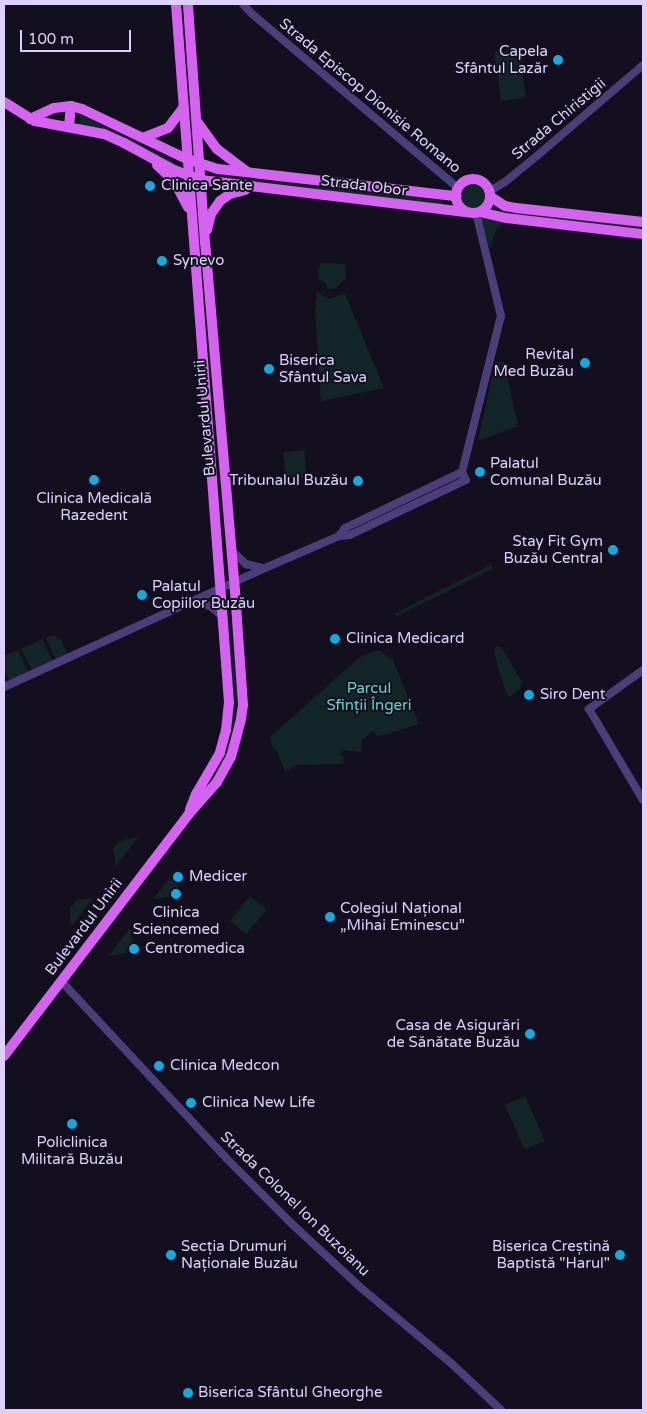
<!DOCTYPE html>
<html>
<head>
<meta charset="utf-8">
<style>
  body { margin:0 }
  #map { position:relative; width:647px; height:1414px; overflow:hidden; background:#140f1f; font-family:"Varela Round",sans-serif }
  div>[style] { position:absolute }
  .green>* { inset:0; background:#122528; transform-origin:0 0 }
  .round { border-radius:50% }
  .tertiary>* { height:8px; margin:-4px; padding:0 4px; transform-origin:4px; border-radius:4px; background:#4b3e7a }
  .primary>* { height:10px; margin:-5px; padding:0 5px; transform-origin:5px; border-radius:5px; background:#d562f0 }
  .primary>.ring { margin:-5px; padding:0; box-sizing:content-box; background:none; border:10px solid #d562f0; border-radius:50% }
  .dots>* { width:14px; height:14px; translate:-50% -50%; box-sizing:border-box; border:2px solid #140f1f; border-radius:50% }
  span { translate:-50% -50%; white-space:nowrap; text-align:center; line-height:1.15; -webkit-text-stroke:4px #140f1f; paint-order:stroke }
  .poi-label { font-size:15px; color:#ddd1fb }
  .right { translate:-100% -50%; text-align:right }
  .left { translate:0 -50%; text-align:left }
  .street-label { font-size:15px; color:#ddd1fb }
  .park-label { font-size:15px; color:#64d3cb }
  .frame { position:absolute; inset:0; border:5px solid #ddd1fb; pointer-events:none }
  .scale { position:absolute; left:20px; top:30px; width:111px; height:22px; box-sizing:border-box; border:2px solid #ddd1fb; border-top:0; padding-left:6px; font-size:15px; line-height:18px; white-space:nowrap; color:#ddd1fb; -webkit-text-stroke:4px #140f1f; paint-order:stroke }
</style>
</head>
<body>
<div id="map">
  <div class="green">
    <div style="left:519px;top:49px;width:49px;height:25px;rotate:82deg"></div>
    <div style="clip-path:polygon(80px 114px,173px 161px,173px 166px,116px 136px,79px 124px)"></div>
    <div style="clip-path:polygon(217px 176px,441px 200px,445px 206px,217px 179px)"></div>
    <div class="round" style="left:460px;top:182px;width:28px;height:28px"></div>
    <div style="left:511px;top:209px;width:133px;height:7px;rotate:6deg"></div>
    <div style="clip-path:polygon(483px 217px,503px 223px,495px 232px,490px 249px,481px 220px)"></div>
    <div style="clip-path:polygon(320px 263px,345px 264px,346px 278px,336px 288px,327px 289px,325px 282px,318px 279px)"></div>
    <div style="clip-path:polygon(317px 292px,328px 299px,345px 294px,384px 388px,321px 401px,315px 311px)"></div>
    <div style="clip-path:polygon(495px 362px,504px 362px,518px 426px,478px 441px)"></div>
    <div style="left:304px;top:450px;width:28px;height:21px;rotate:84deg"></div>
    <div style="clip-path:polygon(491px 565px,493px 569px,397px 616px,394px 614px)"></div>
    <div style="clip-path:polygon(227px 595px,237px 694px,235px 726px,232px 725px,235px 694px,232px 679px)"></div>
    <div style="clip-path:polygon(53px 635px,61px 640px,68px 656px,56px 661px,46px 638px)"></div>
    <div style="left:42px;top:639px;width:25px;height:23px;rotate:64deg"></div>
    <div style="clip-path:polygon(496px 646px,501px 647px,522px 682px,520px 689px,511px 696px,507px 695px,499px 671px,494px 651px)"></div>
    <div style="clip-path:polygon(18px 650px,29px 673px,10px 682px,4px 669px,4px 656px)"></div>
    <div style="clip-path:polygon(374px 651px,380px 651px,393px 660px,419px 724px,384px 735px,377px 736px,373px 731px,362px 740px,361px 752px,341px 750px,340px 756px,343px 756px,344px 763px,341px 764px,297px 765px,285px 771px,277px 751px,273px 749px,270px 737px,360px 657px)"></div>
    <div style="clip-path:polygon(138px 837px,126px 853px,116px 866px,113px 849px,119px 841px)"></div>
    <div style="clip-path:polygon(176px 870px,177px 890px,174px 894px,170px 897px,153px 899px)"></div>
    <div style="left:250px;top:896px;width:21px;height:32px;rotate:39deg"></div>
    <div style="clip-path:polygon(93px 898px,83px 911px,71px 927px,70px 908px,77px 900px)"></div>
    <div style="clip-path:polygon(130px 928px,133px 945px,127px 953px,109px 956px)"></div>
    <div style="left:525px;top:1096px;width:49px;height:22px;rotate:66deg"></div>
  </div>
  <div class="tertiary">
    <div style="left:243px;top:4px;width:12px;rotate:48deg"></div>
    <div style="left:251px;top:13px;width:271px;rotate:40.2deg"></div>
    <div style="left:490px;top:191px;width:17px;rotate:-31deg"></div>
    <div style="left:505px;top:182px;width:43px;rotate:-39.3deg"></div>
    <div style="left:538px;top:155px;width:138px;rotate:-40.6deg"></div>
    <div style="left:462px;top:472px;width:161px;rotate:-76deg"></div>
    <div style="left:501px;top:316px;width:106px;rotate:-103.6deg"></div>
    <div style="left:339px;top:536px;width:10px;rotate:-53deg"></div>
    <div style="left:345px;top:528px;width:130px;rotate:-25.6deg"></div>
    <div style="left:231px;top:550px;width:21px;rotate:43deg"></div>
    <div style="left:246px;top:564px;width:17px;rotate:13deg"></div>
    <div style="left:194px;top:602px;width:16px;rotate:14deg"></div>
    <div style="left:210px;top:606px;width:17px;rotate:40deg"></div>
    <div style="left:643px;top:670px;width:67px;rotate:144.2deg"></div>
    <div style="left:589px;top:709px;width:106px;rotate:59.3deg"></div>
    <div style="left:4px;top:687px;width:287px;rotate:-24.5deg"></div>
    <div style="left:265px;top:568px;width:81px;rotate:-23.4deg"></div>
    <div style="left:339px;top:536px;width:11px;rotate:-5deg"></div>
    <div style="left:350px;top:535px;width:128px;rotate:-25.4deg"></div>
    <div style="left:466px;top:480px;width:9px;rotate:-117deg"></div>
    <div style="left:62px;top:982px;width:242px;rotate:47deg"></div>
    <div style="left:227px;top:1159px;width:91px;rotate:45deg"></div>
    <div style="left:291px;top:1223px;width:94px;rotate:42.8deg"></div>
    <div style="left:360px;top:1287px;width:119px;rotate:39.9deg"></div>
    <div style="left:451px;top:1363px;width:69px;rotate:43.2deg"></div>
  </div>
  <div class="primary">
    <div style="left:176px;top:4px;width:700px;rotate:85.66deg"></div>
    <div style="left:229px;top:702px;width:28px;rotate:96deg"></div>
    <div style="left:226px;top:730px;width:24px;rotate:105deg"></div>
    <div style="left:220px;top:753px;width:48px;rotate:120.3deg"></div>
    <div style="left:196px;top:794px;width:17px;rotate:111deg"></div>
    <div style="left:4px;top:102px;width:36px;rotate:32deg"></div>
    <div style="left:35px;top:121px;width:70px;rotate:10.7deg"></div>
    <div style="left:104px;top:134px;width:22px;rotate:24deg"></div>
    <div style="left:124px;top:143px;width:57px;rotate:28.4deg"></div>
    <div style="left:174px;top:170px;width:29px;rotate:20deg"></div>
    <div style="left:201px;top:180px;width:268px;rotate:6.9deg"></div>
    <div style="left:30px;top:119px;width:26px;rotate:-25deg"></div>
    <div style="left:54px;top:108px;width:17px;rotate:-7deg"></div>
    <div style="left:71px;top:106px;width:11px;rotate:15deg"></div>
    <div style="left:82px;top:109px;width:116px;rotate:25.5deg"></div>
    <div style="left:187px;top:159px;width:33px;rotate:18deg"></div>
    <div style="left:218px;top:169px;width:240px;rotate:6.5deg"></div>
    <div style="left:198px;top:123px;width:32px;rotate:54deg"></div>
    <div style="left:217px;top:149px;width:38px;rotate:37deg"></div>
    <div style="left:69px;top:127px;width:21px;rotate:-85deg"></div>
    <div style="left:143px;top:138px;width:27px;rotate:-22deg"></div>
    <div style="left:168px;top:128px;width:26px;rotate:-53deg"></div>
    <div style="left:157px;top:165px;width:23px;rotate:43deg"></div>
    <div style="left:174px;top:181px;width:30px;rotate:62deg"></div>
    <div class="ring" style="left:456px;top:179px;width:24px;height:24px"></div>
    <div style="left:491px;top:197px;width:17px;rotate:33deg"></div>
    <div style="left:505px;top:206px;width:11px;rotate:10deg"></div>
    <div style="left:516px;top:208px;width:128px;rotate:6.3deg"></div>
    <div style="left:480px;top:212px;width:27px;rotate:13deg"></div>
    <div style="left:506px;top:218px;width:138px;rotate:6.7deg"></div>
    <div style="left:207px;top:230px;width:16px;rotate:-76deg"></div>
    <div style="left:211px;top:214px;width:16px;rotate:-55deg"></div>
    <div style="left:220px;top:201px;width:12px;rotate:-35deg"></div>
    <div style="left:230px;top:194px;width:16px;rotate:-15deg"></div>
    <div style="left:4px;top:1056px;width:303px;rotate:-52.6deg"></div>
    <div style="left:188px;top:815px;width:44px;rotate:-48.7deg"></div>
    <div style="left:217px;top:782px;width:29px;rotate:-61deg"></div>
    <div style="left:231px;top:757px;width:39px;rotate:-75deg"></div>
    <div style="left:241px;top:719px;width:14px;rotate:-82deg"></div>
    <div style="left:243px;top:705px;width:114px;rotate:-94deg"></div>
    <div style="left:235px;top:591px;width:349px;rotate:-94.9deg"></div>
    <div style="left:205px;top:243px;width:240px;rotate:-94.1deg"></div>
  </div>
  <div class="dots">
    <div style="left:558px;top:60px;background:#15a9e3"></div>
    <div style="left:150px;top:186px;background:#15a9e3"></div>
    <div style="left:162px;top:261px;background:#15a9e3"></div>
    <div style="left:585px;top:363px;background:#15a9e3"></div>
    <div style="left:269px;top:369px;background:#15a9e3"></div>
    <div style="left:480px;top:472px;background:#15a9e3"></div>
    <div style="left:94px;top:480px;background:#15a9e3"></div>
    <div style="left:358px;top:481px;background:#15a9e3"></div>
    <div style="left:613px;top:550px;background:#15a9e3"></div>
    <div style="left:142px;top:595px;background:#15a9e3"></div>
    <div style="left:335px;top:639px;background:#15a9e3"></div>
    <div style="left:529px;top:695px;background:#15a9e3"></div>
    <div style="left:178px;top:877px;background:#15a9e3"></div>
    <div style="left:176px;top:894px;background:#15a9e3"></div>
    <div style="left:330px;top:917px;background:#15a9e3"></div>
    <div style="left:134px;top:949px;background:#15a9e3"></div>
    <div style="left:530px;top:1034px;background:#15a9e3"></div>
    <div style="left:159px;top:1066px;background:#15a9e3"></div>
    <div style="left:191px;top:1103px;background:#15a9e3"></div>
    <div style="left:72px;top:1124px;background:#15a9e3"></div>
    <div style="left:171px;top:1255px;background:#15a9e3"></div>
    <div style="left:620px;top:1255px;background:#15a9e3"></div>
    <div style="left:188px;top:1393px;background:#15a9e3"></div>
  </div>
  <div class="poi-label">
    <span class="right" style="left:548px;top:60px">Capela<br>Sfântul Lazăr</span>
    <span class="left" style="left:161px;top:186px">Clinica Sante</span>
    <span class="left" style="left:173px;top:261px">Synevo</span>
    <span class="right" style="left:574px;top:363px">Revital<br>Med Buzău</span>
    <span class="left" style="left:279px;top:369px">Biserica<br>Sfântul Sava</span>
    <span class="left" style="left:490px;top:472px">Palatul<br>Comunal Buzău</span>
    <span class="right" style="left:348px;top:481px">Tribunalul Buzău</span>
    <span style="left:94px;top:507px">Clinica Medicală<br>Razedent</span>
    <span class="right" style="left:603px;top:550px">Stay Fit Gym<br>Buzău Central</span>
    <span class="left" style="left:152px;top:595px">Palatul<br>Copiilor Buzău</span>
    <span class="left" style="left:346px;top:639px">Clinica Medicard</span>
    <span class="left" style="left:540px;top:695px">Siro Dent</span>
    <span class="left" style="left:189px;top:877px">Medicer</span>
    <span class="left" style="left:340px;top:917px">Colegiul Național<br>„Mihai Eminescu”</span>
    <span style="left:176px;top:921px">Clinica<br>Sciencemed</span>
    <span class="left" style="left:145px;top:949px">Centromedica</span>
    <span class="right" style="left:520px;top:1034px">Casa de Asigurări<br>de Sănătate Buzău</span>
    <span class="left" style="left:170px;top:1066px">Clinica Medcon</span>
    <span class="left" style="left:202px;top:1103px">Clinica New Life</span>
    <span style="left:72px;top:1151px">Policlinica<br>Militară Buzău</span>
    <span class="left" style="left:181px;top:1255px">Secția Drumuri<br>Naționale Buzău</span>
    <span class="right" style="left:610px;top:1255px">Biserica Creștină<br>Baptistă "Harul"</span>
    <span class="left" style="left:198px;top:1393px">Biserica Sfântul Gheorghe</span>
  </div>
  <div class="street-label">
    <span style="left:370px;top:96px;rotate:40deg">Strada Episcop Dionisie Romano</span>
    <span style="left:559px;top:119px;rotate:-40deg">Strada Chiristigii</span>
    <span style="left:364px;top:186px;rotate:7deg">Strada Obor</span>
    <span style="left:205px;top:418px;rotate:-95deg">Bulevardul Unirii</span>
    <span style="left:84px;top:927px;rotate:-53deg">Bulevardul Unirii</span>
    <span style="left:295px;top:1204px;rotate:44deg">Strada Colonel Ion Buzoianu</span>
  </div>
  <div class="park-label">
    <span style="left:369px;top:697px">Parcul<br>Sfinții Îngeri</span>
  </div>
  <div class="frame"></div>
  <div class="scale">100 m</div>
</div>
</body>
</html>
